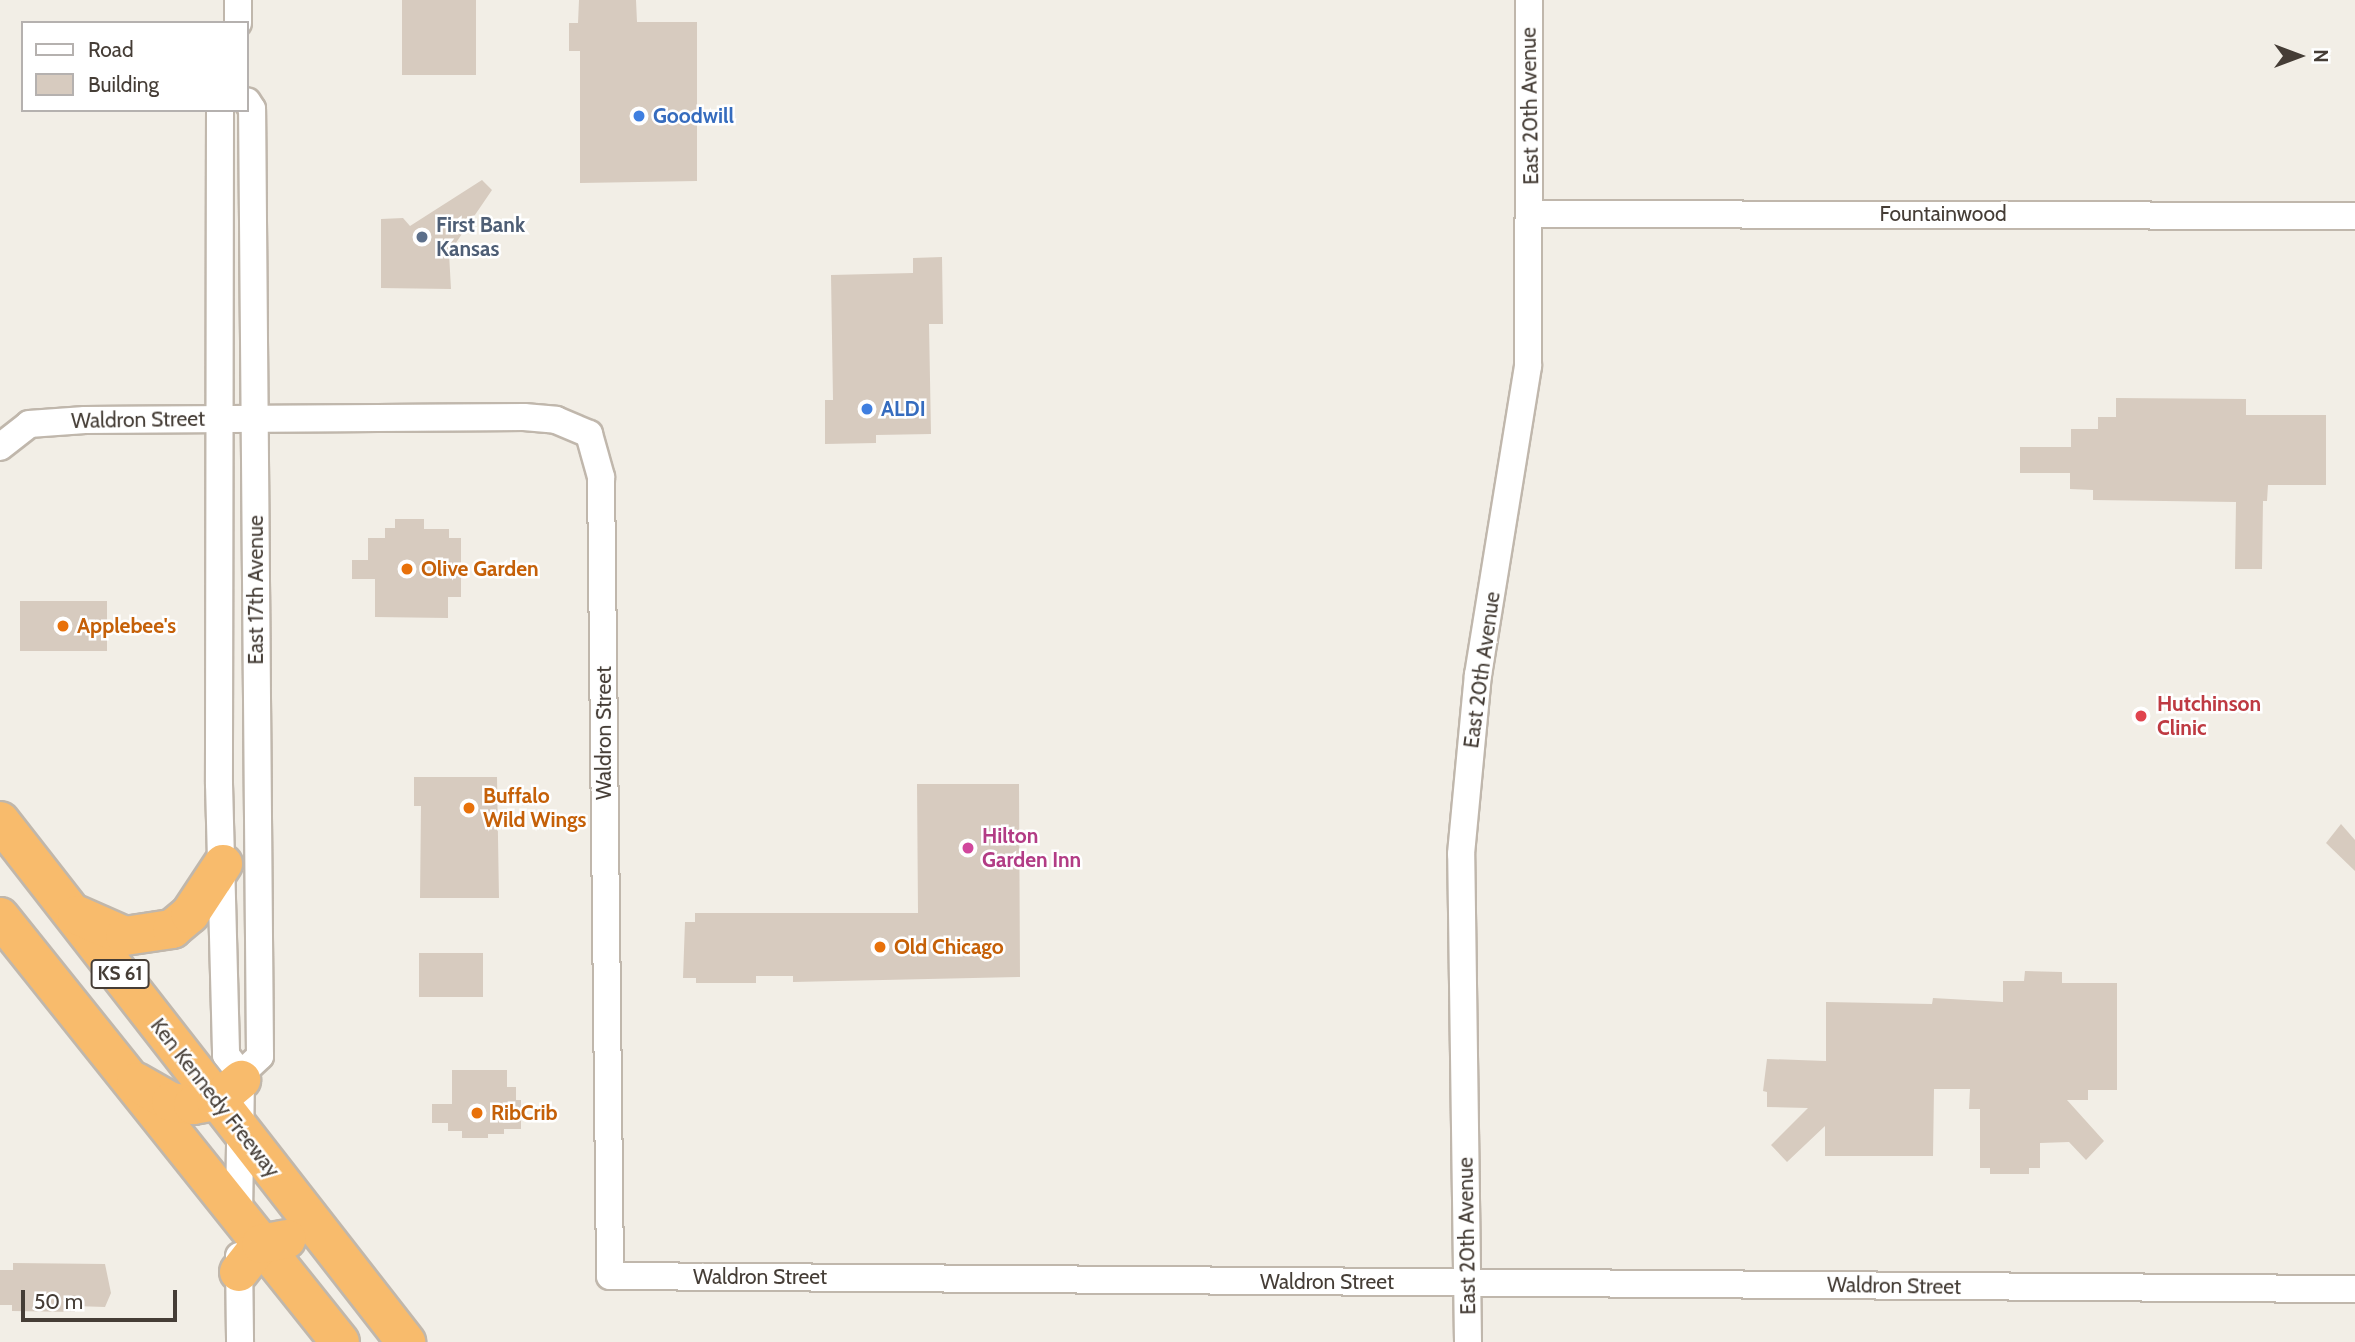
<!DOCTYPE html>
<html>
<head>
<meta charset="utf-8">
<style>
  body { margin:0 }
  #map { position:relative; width:2355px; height:1342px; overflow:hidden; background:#f2eee6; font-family:Cabin,sans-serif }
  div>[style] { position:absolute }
  .building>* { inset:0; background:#d7cbbf; transform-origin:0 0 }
  .roads { filter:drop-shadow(2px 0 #c0b7ac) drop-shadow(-2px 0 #c0b7ac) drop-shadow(0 2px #c0b7ac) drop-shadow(0 -2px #c0b7ac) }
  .minor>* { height:26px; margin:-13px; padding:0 13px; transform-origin:13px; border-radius:13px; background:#fff }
  .highway>* { height:38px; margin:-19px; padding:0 19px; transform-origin:19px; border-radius:19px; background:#f8bb6c }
  .dots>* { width:19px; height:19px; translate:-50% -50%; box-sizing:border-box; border:4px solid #fff; border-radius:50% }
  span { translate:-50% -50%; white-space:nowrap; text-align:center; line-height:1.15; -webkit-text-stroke:5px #fff; paint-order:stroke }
  .shield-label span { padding:2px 5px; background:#fff; border:2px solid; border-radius:5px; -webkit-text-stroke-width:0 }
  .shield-label { font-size:19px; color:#453d36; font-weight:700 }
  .street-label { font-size:21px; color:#453d36 }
  .shop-label { font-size:21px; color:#366cbe; font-weight:700 }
  .left { translate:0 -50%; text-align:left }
  .service-label { font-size:21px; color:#4e5e75; font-weight:700 }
  .food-label { font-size:21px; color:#c56008; font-weight:700 }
  .health-label { font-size:21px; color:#be3a42; font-weight:700 }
  .hotel-label { font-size:21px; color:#b23c85; font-weight:700 }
  .legend { position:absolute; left:21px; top:21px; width:228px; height:91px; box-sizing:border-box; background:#fff; border:2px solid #b5b1af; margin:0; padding:9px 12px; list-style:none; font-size:21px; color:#453d36 }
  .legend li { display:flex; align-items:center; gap:14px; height:35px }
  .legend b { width:35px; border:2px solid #b5b1af }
  .north { position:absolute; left:2264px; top:21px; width:70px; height:70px; -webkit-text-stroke:5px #fff; paint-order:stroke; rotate:90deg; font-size:19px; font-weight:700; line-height:28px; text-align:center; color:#453d36 }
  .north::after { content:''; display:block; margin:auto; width:24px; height:32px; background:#453d36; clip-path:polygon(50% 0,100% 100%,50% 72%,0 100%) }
  .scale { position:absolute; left:21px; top:1290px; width:156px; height:32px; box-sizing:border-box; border:4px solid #453d36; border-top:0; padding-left:9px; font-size:21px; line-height:24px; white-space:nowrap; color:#453d36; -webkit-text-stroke:5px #fff; paint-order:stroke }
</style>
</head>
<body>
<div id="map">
  <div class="building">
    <div style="left:402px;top:0;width:74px;height:75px"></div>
    <div style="clip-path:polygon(579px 0,636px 0,637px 22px,697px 22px,697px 181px,580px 183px,580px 51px,569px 51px,569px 23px,578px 23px)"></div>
    <div style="clip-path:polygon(482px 180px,492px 190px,449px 253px,451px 289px,381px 288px,381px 219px,403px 218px,410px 226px)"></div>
    <div style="clip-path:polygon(942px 257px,943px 324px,929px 324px,931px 434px,876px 435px,876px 443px,825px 444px,825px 400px,833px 400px,831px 275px,913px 273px,913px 258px)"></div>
    <div style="clip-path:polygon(2116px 398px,2246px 399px,2246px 415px,2326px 415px,2326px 485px,2268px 485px,2267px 501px,2263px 501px,2262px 569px,2235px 569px,2236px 502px,2093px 500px,2093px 490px,2070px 489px,2070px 473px,2020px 473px,2020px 447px,2071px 447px,2071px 429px,2098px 429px,2098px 417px,2116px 417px)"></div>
    <div style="clip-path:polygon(395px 519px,424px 519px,424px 529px,449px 529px,449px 538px,461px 538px,461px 597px,448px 597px,448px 618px,375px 617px,375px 579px,352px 579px,352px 560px,368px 560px,368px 538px,385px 538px,385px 528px,395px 528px)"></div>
    <div style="left:107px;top:601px;width:50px;height:87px;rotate:90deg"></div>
    <div style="clip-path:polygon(414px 777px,497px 777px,499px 898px,420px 898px,421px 806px,414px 806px)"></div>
    <div style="clip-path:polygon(917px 784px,1019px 784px,1020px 977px,793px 982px,793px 976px,756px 976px,756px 983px,696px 983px,696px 978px,683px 978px,685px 922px,695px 922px,695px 913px,918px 913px)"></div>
    <div style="clip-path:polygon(2341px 824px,2355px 840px,2355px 871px,2326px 843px)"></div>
    <div style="left:419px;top:953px;width:64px;height:44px"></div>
    <div style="clip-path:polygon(2025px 971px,2062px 972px,2062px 983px,2117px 983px,2117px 1090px,2088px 1090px,2088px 1100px,2067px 1100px,2104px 1141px,2086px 1160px,2069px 1142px,2040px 1143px,2040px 1168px,2029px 1168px,2029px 1174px,1990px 1174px,1990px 1168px,1980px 1168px,1980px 1109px,1969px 1109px,1970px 1089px,1934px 1089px,1933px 1156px,1825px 1156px,1825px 1126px,1787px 1162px,1771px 1145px,1808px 1108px,1767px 1107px,1767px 1092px,1763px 1091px,1767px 1059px,1826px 1061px,1826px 1002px,1932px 1004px,1933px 998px,2003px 1002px,2003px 981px,2024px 981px)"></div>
    <div style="clip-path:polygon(452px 1070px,507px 1070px,507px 1087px,516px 1087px,516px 1100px,521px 1100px,521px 1129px,504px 1129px,504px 1134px,488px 1134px,488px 1138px,462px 1138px,462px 1131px,448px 1131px,448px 1123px,432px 1123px,432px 1104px,452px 1104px)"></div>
    <div style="clip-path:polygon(13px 1263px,105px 1264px,111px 1293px,105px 1307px,75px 1306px,75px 1312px,12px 1311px,12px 1305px,0 1305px,0 1270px,13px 1270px)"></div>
  </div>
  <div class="roads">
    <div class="minor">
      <div style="left:238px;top:0;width:23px;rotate:90deg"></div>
      <div style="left:220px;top:110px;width:674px;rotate:90.09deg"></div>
      <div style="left:219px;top:784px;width:271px;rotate:88.5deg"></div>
      <div style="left:226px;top:1055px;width:24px;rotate:52deg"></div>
      <div style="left:241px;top:1074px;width:144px;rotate:90.8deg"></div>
      <div style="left:1531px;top:214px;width:824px;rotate:0.14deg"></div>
      <div style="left:0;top:447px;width:37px;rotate:-38deg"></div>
      <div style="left:29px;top:424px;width:56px;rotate:-4.1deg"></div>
      <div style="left:85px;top:420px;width:439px;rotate:-0.4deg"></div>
      <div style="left:524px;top:417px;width:32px;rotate:5deg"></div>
      <div style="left:556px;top:420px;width:36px;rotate:23deg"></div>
      <div style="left:589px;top:434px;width:45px;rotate:74.4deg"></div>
      <div style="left:601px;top:477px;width:799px;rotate:89.35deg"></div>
      <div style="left:610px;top:1276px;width:1745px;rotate:0.43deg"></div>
      <div style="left:241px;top:1074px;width:26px;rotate:-43deg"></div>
      <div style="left:260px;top:1056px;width:947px;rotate:-90.48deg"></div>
      <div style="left:252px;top:109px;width:9px;rotate:-122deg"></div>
      <div style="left:239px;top:1256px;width:86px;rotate:89.3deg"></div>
      <div style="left:1468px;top:1342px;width:488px;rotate:-90.8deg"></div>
      <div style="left:1461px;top:854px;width:180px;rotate:-84.6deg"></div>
      <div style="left:1478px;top:675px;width:313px;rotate:-80.8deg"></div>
      <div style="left:1528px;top:366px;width:366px;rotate:-89.8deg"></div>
    </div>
    <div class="highway">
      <div style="left:0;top:821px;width:661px;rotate:52.07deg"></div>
      <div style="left:77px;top:915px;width:52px;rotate:23.6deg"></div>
      <div style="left:125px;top:936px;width:48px;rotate:-8.5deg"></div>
      <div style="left:172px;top:929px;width:23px;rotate:-40deg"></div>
      <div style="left:190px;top:914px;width:60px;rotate:-56.6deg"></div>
      <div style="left:0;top:917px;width:544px;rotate:51.34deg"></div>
      <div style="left:136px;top:1082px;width:40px;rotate:29.7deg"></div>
      <div style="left:171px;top:1102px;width:22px;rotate:8deg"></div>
      <div style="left:193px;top:1105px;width:23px;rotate:-10deg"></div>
      <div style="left:216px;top:1101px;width:33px;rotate:-40deg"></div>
      <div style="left:239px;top:1272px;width:36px;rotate:-52deg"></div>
      <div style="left:261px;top:1244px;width:26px;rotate:-11deg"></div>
    </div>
  </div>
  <div class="dots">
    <div style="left:639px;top:116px;background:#3f7fe0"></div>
    <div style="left:422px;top:237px;background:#5c6f8a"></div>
    <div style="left:867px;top:409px;background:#3f7fe0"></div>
    <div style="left:407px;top:569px;background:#e8710a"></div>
    <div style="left:63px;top:626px;background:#e8710a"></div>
    <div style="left:2141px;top:716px;background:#e0444e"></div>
    <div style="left:469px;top:808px;background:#e8710a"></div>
    <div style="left:968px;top:848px;background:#d1479c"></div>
    <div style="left:880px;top:947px;background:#e8710a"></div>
    <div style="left:477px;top:1113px;background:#e8710a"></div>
  </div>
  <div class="shield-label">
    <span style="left:120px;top:974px">KS 61</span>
  </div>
  <div class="street-label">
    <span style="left:1530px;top:106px;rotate:-91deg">East 20th Avenue</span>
    <span style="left:1943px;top:214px">Fountainwood</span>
    <span style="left:138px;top:420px;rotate:-1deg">Waldron Street</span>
    <span style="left:256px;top:590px;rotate:-90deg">East 17th Avenue</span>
    <span style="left:1482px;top:670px;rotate:-82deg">East 20th Avenue</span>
    <span style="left:604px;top:733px;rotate:-90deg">Waldron Street</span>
    <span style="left:215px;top:1098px;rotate:52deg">Ken Kennedy Freeway</span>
    <span style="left:1467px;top:1236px;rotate:-91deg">East 20th Avenue</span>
    <span style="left:760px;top:1277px">Waldron Street</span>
    <span style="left:1327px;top:1282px">Waldron Street</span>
    <span style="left:1894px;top:1286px;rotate:1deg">Waldron Street</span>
  </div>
  <div class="shop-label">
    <span class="left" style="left:653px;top:116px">Goodwill</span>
    <span class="left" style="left:881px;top:409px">ALDI</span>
  </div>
  <div class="service-label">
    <span class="left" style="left:436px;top:237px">First Bank<br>Kansas</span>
  </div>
  <div class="food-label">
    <span class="left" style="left:421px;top:569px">Olive Garden</span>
    <span class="left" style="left:77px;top:626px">Applebee's</span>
    <span class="left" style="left:483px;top:808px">Buffalo<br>Wild Wings</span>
    <span class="left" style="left:894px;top:947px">Old Chicago</span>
    <span class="left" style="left:491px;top:1113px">RibCrib</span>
  </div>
  <div class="health-label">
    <span class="left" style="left:2157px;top:716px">Hutchinson<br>Clinic</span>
  </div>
  <div class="hotel-label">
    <span class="left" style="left:982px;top:848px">Hilton<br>Garden Inn</span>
  </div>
  <ul class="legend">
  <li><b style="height:9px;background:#fff"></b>Road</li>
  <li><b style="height:19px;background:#d7cbbf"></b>Building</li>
  </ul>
  <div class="north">N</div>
  <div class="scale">50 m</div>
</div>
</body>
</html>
